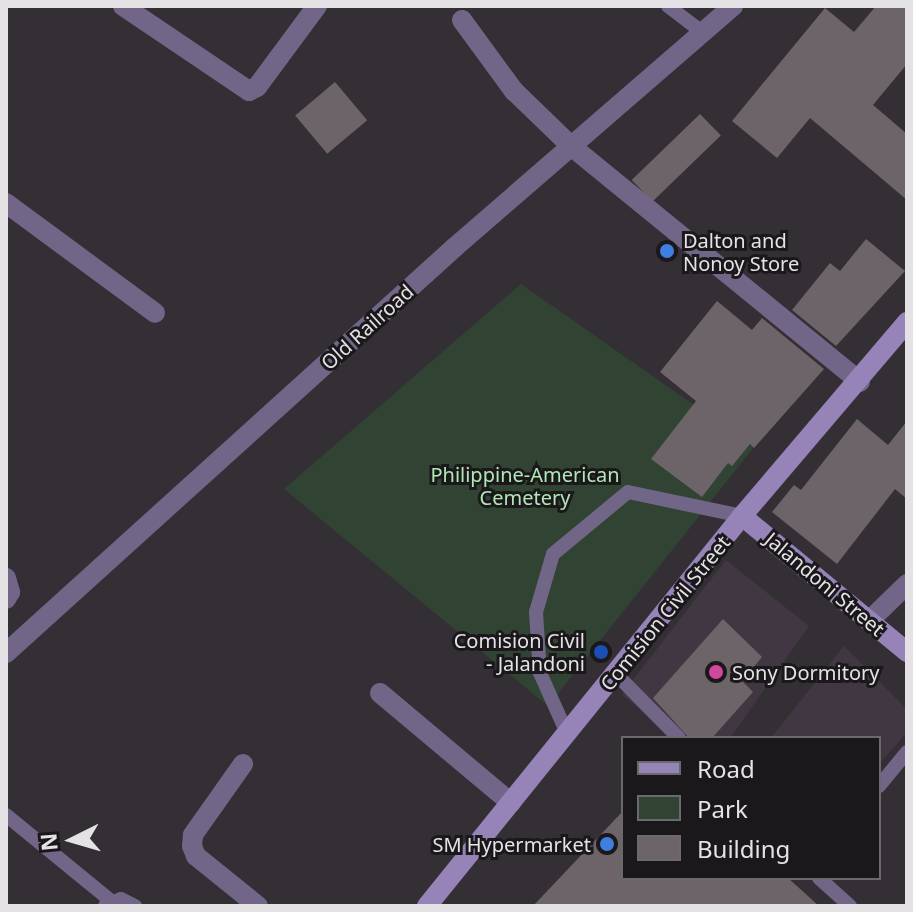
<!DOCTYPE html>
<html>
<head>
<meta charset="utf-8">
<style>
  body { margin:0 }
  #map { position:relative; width:913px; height:912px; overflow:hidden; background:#342f35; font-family:"Noto Sans",sans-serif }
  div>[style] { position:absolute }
  .built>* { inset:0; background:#403742 }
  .green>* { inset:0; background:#314433 }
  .building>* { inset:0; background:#6c6468; transform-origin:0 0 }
  .lane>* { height:14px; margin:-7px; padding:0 7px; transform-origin:7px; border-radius:7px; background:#726688 }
  .street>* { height:20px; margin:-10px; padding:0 10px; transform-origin:10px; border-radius:10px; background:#726688 }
  .secondary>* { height:20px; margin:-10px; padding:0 10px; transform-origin:10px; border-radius:10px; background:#9683b8 }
  .dots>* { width:22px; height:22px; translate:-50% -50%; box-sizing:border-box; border:4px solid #1b181b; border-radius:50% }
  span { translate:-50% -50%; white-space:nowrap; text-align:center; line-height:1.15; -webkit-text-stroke:6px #1b181b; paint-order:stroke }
  .poi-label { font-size:20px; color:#e5e2e6 }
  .left { translate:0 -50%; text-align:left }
  .right { translate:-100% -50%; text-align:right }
  .street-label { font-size:20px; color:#e5e2e6 }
  .park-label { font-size:20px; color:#b0e7b5 }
  .frame { position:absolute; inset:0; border:8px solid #e5e2e6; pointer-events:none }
  .legend { position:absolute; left:621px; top:736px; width:260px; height:144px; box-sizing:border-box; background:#1b181b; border:2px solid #6c696c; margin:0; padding:10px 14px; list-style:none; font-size:24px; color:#e5e2e6 }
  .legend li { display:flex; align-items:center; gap:16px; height:40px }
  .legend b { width:40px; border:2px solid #6c696c }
  .north { position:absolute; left:32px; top:800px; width:80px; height:80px; -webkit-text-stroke:6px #1b181b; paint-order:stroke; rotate:265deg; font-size:22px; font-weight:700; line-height:32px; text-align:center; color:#e5e2e6 }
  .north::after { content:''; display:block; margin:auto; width:28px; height:36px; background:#e5e2e6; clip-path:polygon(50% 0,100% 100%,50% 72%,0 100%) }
</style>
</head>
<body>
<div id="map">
  <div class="built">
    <div style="clip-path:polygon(726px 560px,809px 626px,730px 738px,671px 738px,622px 694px)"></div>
    <div style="clip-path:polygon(844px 646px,907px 709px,907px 732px,879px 764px,879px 738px,771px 738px)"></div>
  </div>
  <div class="green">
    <div style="clip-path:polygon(521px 284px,754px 447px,548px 706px,284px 489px)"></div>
  </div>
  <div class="building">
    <div style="clip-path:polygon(876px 6px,907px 6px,907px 64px,873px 105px,907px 134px,907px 200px,810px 118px,777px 158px,732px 121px,825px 8px,854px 32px)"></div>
    <div style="left:335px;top:82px;width:50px;height:52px;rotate:50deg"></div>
    <div style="left:700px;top:114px;width:30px;height:95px;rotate:46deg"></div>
    <div style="clip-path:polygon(866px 239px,905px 271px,836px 346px,792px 310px,830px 263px,840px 271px)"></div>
    <div style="clip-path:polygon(717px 301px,752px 330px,762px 318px,824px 369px,754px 448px,750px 444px,732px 466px,728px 463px,702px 497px,651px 459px,696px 401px,660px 372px)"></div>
    <div style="clip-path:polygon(857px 419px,888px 445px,907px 421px,907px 499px,895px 489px,837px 564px,772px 512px,794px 485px,801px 490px)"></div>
    <div style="clip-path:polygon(723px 619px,762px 657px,742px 681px,753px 692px,712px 738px,689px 738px,653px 698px)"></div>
    <div style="clip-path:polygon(623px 811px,623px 878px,788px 878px,819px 906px,533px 906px)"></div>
  </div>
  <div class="lane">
    <div style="left:668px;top:6px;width:43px;rotate:37.4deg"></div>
    <div style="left:617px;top:675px;width:88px;rotate:45.5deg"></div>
    <div style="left:566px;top:731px;width:64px;rotate:-114.1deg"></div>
    <div style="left:540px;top:673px;width:61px;rotate:-93.8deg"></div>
    <div style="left:536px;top:612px;width:60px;rotate:-73.7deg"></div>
    <div style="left:553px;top:554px;width:97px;rotate:-39.6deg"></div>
    <div style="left:628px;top:492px;width:116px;rotate:11.9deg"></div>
    <div style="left:879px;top:786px;width:44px;rotate:-50.5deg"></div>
    <div style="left:6px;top:815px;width:136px;rotate:39.3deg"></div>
    <div style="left:819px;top:878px;width:42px;rotate:42.1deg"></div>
    <div style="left:105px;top:906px;width:17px;rotate:-24deg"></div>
    <div style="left:121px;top:899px;width:16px;rotate:27deg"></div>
  </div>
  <div class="street">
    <div style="left:123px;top:6px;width:152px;rotate:34deg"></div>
    <div style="left:249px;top:91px;width:9px;rotate:-27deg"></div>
    <div style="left:257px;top:87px;width:101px;rotate:-53.5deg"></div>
    <div style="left:462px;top:20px;width:88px;rotate:53.8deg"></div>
    <div style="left:514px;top:91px;width:79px;rotate:44deg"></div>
    <div style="left:571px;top:146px;width:373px;rotate:39.2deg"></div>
    <div style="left:6px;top:203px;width:185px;rotate:36.4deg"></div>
    <div style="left:6px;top:578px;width:15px;rotate:74deg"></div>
    <div style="left:10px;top:592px;width:8px;rotate:120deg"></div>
    <div style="left:869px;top:621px;width:53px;rotate:-44.2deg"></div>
    <div style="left:6px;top:653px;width:605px;rotate:-42.12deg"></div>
    <div style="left:455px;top:247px;width:368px;rotate:-40.9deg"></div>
    <div style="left:380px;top:693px;width:171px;rotate:40deg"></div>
    <div style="left:243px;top:764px;width:87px;rotate:125.2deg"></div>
    <div style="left:193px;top:835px;width:11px;rotate:95deg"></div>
    <div style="left:192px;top:846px;width:11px;rotate:68deg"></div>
    <div style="left:196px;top:856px;width:80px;rotate:38.9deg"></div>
  </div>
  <div class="secondary">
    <div style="left:742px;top:516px;width:214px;rotate:39.5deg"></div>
    <div style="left:427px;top:906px;width:501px;rotate:-51.07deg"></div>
    <div style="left:742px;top:516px;width:255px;rotate:-49.6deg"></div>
  </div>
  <div class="dots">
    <div style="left:667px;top:251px;background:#3f7fe0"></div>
    <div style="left:601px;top:652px;background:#1a4fb4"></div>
    <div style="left:716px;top:672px;background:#d1479c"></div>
    <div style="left:607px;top:844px;background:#3f7fe0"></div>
  </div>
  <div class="poi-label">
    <span class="left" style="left:683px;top:252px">Dalton and<br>Nonoy Store</span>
    <span class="right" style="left:585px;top:652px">Comision Civil<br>- Jalandoni</span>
    <span class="left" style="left:732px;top:672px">Sony Dormitory</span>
    <span class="right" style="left:591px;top:844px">SM Hypermarket</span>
  </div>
  <div class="street-label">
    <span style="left:367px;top:327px;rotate:-42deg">Old Railroad</span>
    <span style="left:825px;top:584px;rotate:40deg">Jalandoni Street</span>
    <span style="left:665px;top:613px;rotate:-51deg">Comision Civil Street</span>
  </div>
  <div class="park-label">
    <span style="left:525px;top:486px">Philippine-American<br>Cemetery</span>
  </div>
  <div class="frame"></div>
  <ul class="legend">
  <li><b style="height:10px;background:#9683b8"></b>Road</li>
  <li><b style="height:22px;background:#314433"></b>Park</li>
  <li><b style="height:22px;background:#6c6468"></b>Building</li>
  </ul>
  <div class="north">N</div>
</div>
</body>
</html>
